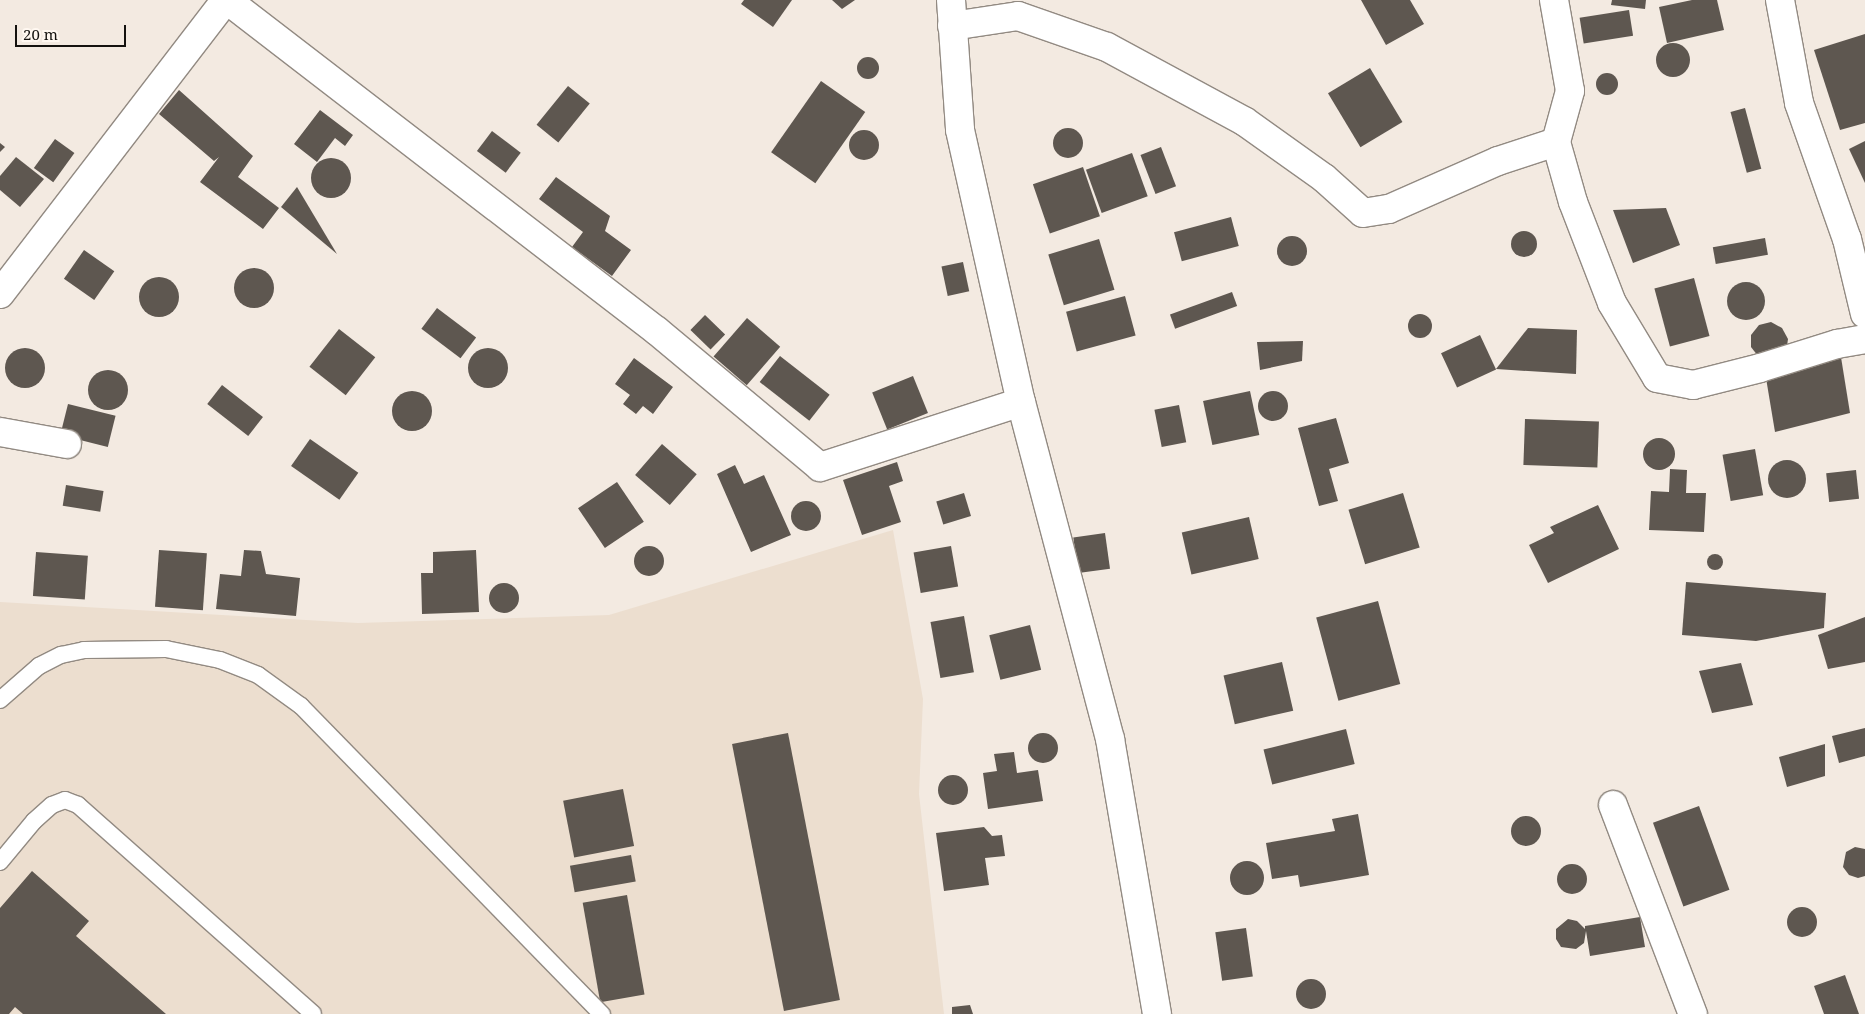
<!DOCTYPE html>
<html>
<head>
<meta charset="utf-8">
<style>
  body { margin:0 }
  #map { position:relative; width:1865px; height:1014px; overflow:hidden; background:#f3eae1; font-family:"Noto Serif",serif }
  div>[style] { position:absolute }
  .built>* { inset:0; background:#ecdecf }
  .building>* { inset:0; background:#5e5750; transform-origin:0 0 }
  .round { border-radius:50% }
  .roads { filter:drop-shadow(1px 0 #928a82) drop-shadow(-1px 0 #928a82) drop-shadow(0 1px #928a82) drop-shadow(0 -1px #928a82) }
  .lane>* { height:16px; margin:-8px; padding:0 8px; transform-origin:8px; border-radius:8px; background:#fff }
  .street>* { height:28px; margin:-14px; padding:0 14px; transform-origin:14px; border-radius:14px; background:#fff }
  .secondary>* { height:28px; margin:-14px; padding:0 14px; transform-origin:14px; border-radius:14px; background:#fff }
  span { translate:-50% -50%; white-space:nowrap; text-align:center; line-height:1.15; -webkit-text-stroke:5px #fff8f1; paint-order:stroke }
  .scale { position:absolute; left:15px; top:25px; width:111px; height:22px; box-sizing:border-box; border:2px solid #14120f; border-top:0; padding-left:6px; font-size:15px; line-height:18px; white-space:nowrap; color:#14120f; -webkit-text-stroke:4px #fff8f1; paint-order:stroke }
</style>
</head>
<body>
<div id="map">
  <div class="built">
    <div style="clip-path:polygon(893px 530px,923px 699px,919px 794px,944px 1014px,0 1014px,0 602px,358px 623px,609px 615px)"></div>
  </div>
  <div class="building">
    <div style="clip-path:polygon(744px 0,792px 0,773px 27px,741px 4px)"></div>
    <div style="clip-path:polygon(832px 0,855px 0,842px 9px)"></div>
    <div style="clip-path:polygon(1361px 0,1410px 0,1424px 24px,1386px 45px)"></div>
    <div style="clip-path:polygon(1612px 0,1646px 0,1645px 9px,1611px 5px)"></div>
    <div style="clip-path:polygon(1692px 0,1717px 0,1724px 30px,1667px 43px,1659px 7px)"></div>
    <div style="left:1629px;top:10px;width:26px;height:50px;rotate:81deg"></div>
    <div style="clip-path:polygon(1865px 34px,1865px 123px,1840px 130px,1814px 50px)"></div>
    <div class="round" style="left:1656px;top:43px;width:34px;height:34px"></div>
    <div class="round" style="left:857px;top:57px;width:22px;height:22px"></div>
    <div style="left:1370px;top:68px;width:63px;height:49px;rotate:59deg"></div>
    <div class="round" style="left:1596px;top:73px;width:22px;height:22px"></div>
    <div style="left:821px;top:81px;width:54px;height:87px;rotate:35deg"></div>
    <div style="left:568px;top:86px;width:28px;height:50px;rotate:39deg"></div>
    <div style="clip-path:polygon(179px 90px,253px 156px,238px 177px,279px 208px,263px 229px,200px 182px,219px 157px,214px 161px,159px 114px)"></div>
    <div style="left:1745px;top:108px;width:63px;height:15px;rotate:75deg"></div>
    <div style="clip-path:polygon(320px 110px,353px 135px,345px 146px,335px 138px,317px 162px,294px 144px)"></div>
    <div class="round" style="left:1053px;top:128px;width:30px;height:30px"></div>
    <div class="round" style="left:849px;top:130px;width:30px;height:30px"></div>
    <div style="left:492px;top:131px;width:36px;height:25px;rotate:37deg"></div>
    <div style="left:55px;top:139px;width:24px;height:36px;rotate:36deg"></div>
    <div style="clip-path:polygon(1865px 141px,1865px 183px,1849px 149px)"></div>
    <div style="clip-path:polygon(0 143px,5px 147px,0 152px)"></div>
    <div style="left:1161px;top:147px;width:42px;height:22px;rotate:69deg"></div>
    <div style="left:1132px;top:153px;width:46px;height:49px;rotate:70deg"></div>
    <div style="clip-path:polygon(16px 157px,44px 179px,20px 207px,0 190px,0 176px)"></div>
    <div class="round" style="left:311px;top:158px;width:40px;height:40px"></div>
    <div style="left:1083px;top:167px;width:52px;height:53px;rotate:71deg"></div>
    <div style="clip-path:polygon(556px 177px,610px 216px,605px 231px,631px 250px,612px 276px,572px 247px,583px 232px,539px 199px)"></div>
    <div style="clip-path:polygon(297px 187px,337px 254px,281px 207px)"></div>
    <div style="clip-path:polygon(1666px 208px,1680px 245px,1633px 263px,1613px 210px)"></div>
    <div style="left:1231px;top:217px;width:30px;height:59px;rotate:75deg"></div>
    <div class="round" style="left:1511px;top:231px;width:26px;height:26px"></div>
    <div class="round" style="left:1277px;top:236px;width:30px;height:30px"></div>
    <div style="left:1765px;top:238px;width:17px;height:53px;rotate:80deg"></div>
    <div style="left:1099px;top:239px;width:53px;height:53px;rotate:73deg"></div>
    <div style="left:84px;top:250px;width:37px;height:35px;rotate:35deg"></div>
    <div style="left:963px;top:262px;width:30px;height:22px;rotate:78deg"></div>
    <div class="round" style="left:234px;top:268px;width:40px;height:40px"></div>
    <div class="round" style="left:139px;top:277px;width:40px;height:40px"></div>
    <div style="left:1694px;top:278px;width:60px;height:41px;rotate:75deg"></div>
    <div class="round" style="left:1727px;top:282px;width:38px;height:38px"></div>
    <div style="left:1232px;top:292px;width:15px;height:66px;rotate:70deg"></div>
    <div style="left:1125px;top:296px;width:41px;height:61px;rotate:75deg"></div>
    <div style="left:437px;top:308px;width:49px;height:26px;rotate:37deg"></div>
    <div class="round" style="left:1408px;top:314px;width:24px;height:24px"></div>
    <div style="left:705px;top:315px;width:28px;height:21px;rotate:44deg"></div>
    <div style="left:747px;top:318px;width:44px;height:51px;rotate:41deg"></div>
    <div style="clip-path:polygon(1771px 322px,1782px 328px,1788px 339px,1787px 346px,1758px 356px,1751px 347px,1751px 335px,1759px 325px)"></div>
    <div style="clip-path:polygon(1528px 328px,1577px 330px,1576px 374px,1496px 369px)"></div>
    <div style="left:339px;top:329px;width:46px;height:48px;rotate:38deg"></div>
    <div style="left:1480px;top:335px;width:38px;height:43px;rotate:65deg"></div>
    <div style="clip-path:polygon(1303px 341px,1302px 361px,1260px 370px,1257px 342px)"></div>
    <div class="round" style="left:5px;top:348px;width:40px;height:40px"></div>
    <div class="round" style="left:468px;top:348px;width:40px;height:40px"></div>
    <div style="clip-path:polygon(1840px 351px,1850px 413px,1775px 432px,1766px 378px)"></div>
    <div style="left:780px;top:356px;width:63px;height:33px;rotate:38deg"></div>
    <div style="clip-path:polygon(634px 358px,673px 387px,653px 414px,643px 406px,636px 414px,623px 404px,630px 395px,615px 384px)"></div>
    <div class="round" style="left:88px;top:370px;width:40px;height:40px"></div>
    <div style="left:913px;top:376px;width:40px;height:44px;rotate:68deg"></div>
    <div style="left:222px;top:385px;width:52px;height:24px;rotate:38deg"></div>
    <div class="round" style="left:392px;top:391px;width:40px;height:40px"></div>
    <div class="round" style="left:1258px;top:391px;width:30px;height:30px"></div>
    <div style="left:1250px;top:391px;width:45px;height:48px;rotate:78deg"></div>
    <div style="left:68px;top:404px;width:49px;height:32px;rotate:14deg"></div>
    <div style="left:1179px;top:405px;width:38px;height:25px;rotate:79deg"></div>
    <div style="clip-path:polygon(1336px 418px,1349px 463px,1329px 469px,1338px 501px,1319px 506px,1298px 428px)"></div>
    <div style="left:1525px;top:419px;width:74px;height:46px;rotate:2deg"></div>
    <div class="round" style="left:1643px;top:438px;width:32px;height:32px"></div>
    <div style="left:310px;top:439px;width:59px;height:33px;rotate:35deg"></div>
    <div style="left:662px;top:444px;width:46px;height:41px;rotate:41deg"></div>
    <div style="left:1755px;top:449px;width:47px;height:33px;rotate:80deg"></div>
    <div class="round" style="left:1768px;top:460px;width:38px;height:38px"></div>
    <div style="clip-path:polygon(897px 462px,903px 481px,889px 486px,901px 522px,862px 535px,843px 480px)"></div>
    <div style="clip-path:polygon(735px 465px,744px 484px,764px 475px,791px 535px,751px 552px,717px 474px)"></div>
    <div style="clip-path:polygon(1670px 469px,1687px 470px,1686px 493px,1706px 493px,1704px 532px,1649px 530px,1651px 491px,1669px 492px)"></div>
    <div style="left:1856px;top:470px;width:29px;height:30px;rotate:84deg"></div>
    <div style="left:617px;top:482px;width:48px;height:47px;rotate:56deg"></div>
    <div style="left:66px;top:485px;width:38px;height:21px;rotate:9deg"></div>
    <div style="left:964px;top:493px;width:24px;height:29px;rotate:73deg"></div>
    <div style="left:1403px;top:493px;width:57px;height:57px;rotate:73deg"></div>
    <div class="round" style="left:791px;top:501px;width:30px;height:30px"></div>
    <div style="clip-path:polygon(1598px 505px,1619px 549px,1548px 583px,1529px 545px,1554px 533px,1550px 527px)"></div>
    <div style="left:1249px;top:517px;width:43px;height:69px;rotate:77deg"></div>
    <div style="left:1105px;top:533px;width:36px;height:32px;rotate:82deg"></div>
    <div class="round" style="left:634px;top:546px;width:30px;height:30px"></div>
    <div style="left:951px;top:546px;width:41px;height:38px;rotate:80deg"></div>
    <div style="left:159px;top:550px;width:48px;height:57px;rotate:4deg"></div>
    <div style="clip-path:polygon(244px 550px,261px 551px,266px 574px,300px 578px,296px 616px,216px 609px,220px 574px,241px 576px)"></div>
    <div style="clip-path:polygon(476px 550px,479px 612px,422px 614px,421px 573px,433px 573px,433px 552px)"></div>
    <div style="left:36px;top:552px;width:52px;height:44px;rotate:4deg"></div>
    <div class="round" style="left:1707px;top:554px;width:16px;height:16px"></div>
    <div style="clip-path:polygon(1686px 582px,1826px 593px,1824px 628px,1756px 641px,1682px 635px)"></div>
    <div class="round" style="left:489px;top:583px;width:30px;height:30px"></div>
    <div style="left:1378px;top:601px;width:86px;height:64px;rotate:75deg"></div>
    <div style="left:964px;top:616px;width:57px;height:34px;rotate:80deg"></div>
    <div style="clip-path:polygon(1865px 617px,1865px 662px,1828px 669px,1818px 635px)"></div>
    <div style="left:1030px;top:625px;width:46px;height:42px;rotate:76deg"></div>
    <div style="left:1282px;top:662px;width:50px;height:60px;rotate:77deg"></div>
    <div style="clip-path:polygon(1741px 663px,1753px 705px,1712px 713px,1699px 671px)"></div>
    <div style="clip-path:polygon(1865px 728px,1865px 756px,1839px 763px,1832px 736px)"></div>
    <div style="left:1346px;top:729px;width:36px;height:85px;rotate:76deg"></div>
    <div class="round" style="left:1028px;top:733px;width:30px;height:30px"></div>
    <div style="left:788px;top:733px;width:272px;height:57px;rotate:79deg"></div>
    <div style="clip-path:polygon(1825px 744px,1825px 776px,1787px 787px,1779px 757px)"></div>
    <div style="clip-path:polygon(1014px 752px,1017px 773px,1038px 770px,1043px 801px,988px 809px,983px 773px,997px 771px,994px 754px)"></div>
    <div class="round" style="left:938px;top:775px;width:30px;height:30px"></div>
    <div style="left:623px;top:789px;width:58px;height:61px;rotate:79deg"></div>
    <div style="left:1699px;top:806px;width:89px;height:49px;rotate:70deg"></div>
    <div style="clip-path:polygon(1358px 814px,1369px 875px,1300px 887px,1298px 875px,1272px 879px,1266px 843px,1335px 831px,1332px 819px)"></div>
    <div class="round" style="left:1511px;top:816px;width:30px;height:30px"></div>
    <div style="clip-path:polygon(984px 827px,992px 836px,1002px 835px,1005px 856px,985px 858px,989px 885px,944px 891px,936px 833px)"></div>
    <div style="clip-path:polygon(1855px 847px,1865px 849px,1865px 876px,1858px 878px,1849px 875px,1843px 867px,1846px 852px)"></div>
    <div style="left:631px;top:855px;width:27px;height:62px;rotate:80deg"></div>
    <div class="round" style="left:1230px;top:861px;width:34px;height:34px"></div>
    <div class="round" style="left:1557px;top:864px;width:30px;height:30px"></div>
    <div style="clip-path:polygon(32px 871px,89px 921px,76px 936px,166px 1014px,23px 1014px,15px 1007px,9px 1014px,0 1014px,0 908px)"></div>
    <div style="left:627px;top:895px;width:101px;height:45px;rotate:80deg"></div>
    <div class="round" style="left:1787px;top:907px;width:30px;height:30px"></div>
    <div style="clip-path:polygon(1640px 917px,1645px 947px,1590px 956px,1586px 931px,1584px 943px,1576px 949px,1561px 947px,1556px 939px,1556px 929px,1568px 919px,1577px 921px,1585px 929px,1585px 926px)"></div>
    <div style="left:1246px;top:928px;width:49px;height:31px;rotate:82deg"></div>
    <div style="clip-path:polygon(1845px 975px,1859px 1014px,1824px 1014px,1814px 986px)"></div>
    <div class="round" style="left:1296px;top:979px;width:30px;height:30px"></div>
    <div style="clip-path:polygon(970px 1005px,973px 1014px,952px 1014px,952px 1007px)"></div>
  </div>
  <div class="roads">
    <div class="lane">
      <div style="left:0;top:700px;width:52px;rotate:-41.1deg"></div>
      <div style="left:39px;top:666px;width:25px;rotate:-27deg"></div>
      <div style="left:61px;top:655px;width:24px;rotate:-12deg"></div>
      <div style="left:84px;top:650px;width:82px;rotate:-0.7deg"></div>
      <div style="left:166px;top:649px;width:55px;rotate:11.5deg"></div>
      <div style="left:220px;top:660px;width:41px;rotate:21.5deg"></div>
      <div style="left:258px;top:675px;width:53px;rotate:35.8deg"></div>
      <div style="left:301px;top:706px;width:431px;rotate:45.7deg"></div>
      <div style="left:0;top:862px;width:53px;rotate:-50.3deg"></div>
      <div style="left:34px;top:821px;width:24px;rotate:-42deg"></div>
      <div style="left:52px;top:805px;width:14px;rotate:-21deg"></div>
      <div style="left:65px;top:800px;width:14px;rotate:21deg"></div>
      <div style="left:78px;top:805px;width:314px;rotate:41.6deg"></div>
    </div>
    <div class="street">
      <div style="left:227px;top:0;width:543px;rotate:37.59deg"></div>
      <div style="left:657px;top:331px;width:212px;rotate:39.8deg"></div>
      <div style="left:820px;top:467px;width:211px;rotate:-17.9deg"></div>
      <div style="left:1554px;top:0;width:92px;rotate:80deg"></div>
      <div style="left:1570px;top:91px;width:53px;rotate:105.4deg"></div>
      <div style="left:1556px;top:142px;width:62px;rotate:74.2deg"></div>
      <div style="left:1573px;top:202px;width:108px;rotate:68.9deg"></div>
      <div style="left:1612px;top:303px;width:87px;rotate:59deg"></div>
      <div style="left:1657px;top:378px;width:37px;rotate:11deg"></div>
      <div style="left:1693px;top:385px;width:69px;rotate:-14.2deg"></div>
      <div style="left:1760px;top:368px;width:81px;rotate:-17.3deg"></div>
      <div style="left:1837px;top:344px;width:28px;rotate:-10deg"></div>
      <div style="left:1780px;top:0;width:105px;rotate:79.5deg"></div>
      <div style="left:1799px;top:103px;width:144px;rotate:70.6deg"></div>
      <div style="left:1847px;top:239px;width:77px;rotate:76.5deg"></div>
      <div style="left:952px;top:26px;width:67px;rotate:-8.6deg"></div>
      <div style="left:1018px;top:16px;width:94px;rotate:19.2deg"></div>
      <div style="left:1107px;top:47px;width:156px;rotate:28.4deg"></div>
      <div style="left:1244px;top:121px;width:98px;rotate:35.5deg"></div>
      <div style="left:1324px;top:178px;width:52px;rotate:41.9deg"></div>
      <div style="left:1363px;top:213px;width:26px;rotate:-9deg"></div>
      <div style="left:1389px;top:209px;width:119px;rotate:-23.8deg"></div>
      <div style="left:1498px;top:161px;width:61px;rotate:-18.1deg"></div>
      <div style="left:0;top:294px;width:371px;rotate:-52.5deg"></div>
      <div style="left:0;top:432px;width:68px;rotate:10.2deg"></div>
      <div style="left:1613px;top:805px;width:224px;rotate:69.1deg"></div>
    </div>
    <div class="secondary">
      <div style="left:951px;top:0;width:130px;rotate:86deg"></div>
      <div style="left:960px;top:130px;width:279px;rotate:77.4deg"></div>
      <div style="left:1021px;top:402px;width:349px;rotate:75.2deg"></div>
      <div style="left:1110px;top:739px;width:279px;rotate:80.3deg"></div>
    </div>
  </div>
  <div class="scale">20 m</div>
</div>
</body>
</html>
